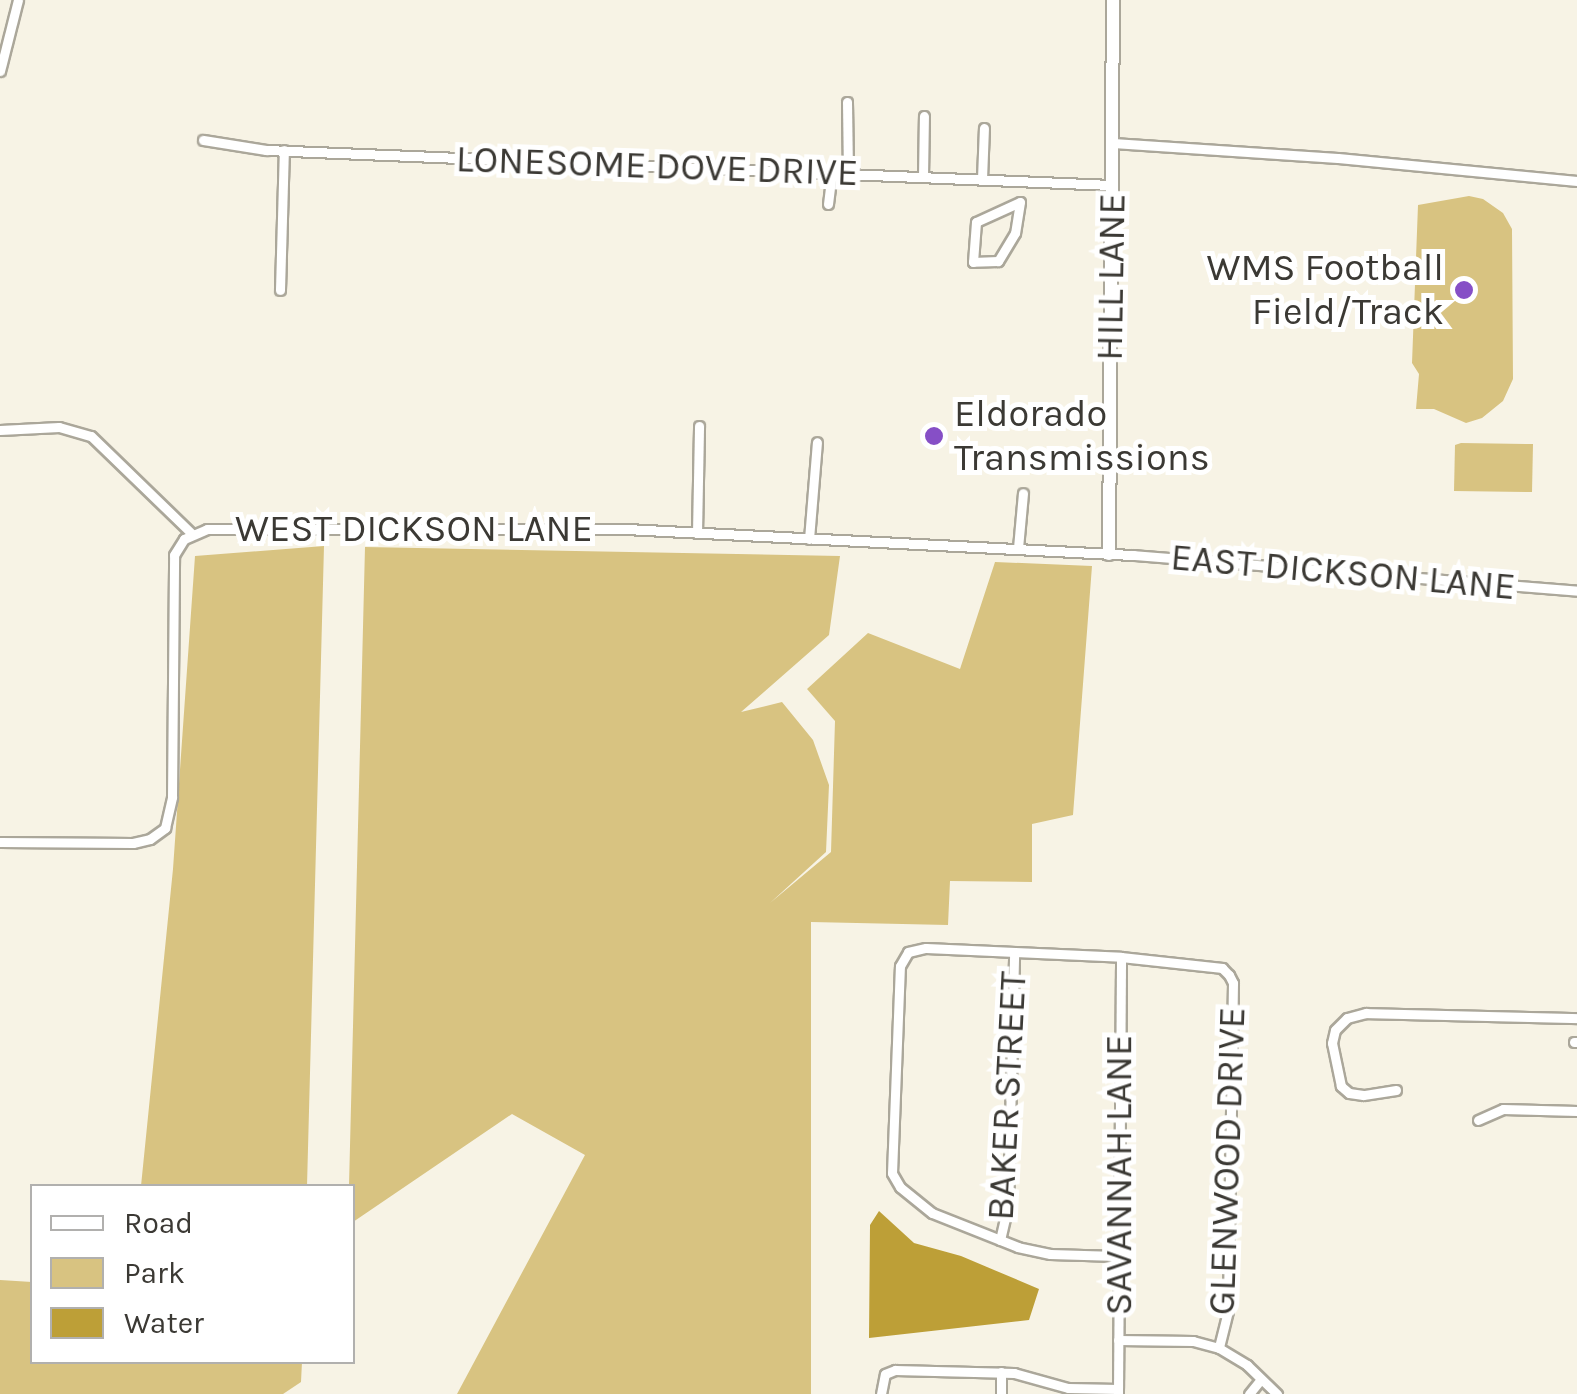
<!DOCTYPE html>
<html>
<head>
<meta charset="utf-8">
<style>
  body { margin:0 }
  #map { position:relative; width:1577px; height:1394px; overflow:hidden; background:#f7f3e5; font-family:Karla,sans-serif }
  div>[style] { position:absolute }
  .green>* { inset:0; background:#d8c381 }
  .water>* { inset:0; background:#bd9f37 }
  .roads { filter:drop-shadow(2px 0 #aba79a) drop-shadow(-2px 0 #aba79a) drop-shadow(0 2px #aba79a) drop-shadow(0 -2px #aba79a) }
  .street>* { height:9px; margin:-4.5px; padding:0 4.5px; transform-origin:4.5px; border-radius:4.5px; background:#fff }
  .secondary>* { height:12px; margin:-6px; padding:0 6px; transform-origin:6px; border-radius:6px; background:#fff }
  .dots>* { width:28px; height:28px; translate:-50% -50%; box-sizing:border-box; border:5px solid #fff; border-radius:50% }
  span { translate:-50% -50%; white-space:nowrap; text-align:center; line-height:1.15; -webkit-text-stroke:10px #fff; paint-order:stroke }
  .street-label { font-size:38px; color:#3b3934 }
  .poi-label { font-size:38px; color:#3b3934 }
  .right { translate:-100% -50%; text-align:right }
  .left { translate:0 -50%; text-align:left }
  .legend { position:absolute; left:30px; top:1184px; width:325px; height:180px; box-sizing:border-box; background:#fff; border:2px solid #b1b0ae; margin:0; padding:12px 18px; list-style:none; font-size:30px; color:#3b3934 }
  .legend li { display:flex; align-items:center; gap:20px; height:50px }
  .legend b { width:50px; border:2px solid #b1b0ae }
</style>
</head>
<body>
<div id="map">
  <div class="green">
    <div style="clip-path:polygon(1469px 196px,1483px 199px,1503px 213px,1512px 229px,1513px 379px,1503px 401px,1482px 418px,1466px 423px,1434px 409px,1416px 409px,1419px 374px,1412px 363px,1418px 205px)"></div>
    <div style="clip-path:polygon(1461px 443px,1533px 444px,1532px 492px,1454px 491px,1455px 445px)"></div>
    <div style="clip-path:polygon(324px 546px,307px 1186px,141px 1186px,173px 869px,195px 556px)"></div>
    <div style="clip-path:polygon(365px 547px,840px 556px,829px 635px,741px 712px,782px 702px,813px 740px,829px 785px,826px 852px,770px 903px,831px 852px,835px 721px,807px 689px,868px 633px,960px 669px,995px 562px,1092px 566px,1073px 815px,1032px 824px,1032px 882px,950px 881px,948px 925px,811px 922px,811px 1394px,457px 1394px,585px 1155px,512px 1114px,353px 1222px,352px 1186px,349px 1186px)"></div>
    <div style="clip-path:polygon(0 1280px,32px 1282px,32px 1362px,302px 1362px,301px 1382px,283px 1394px,0 1394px)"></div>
  </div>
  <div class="water">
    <div style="clip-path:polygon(879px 1211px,914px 1243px,961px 1256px,1039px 1289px,1029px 1320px,869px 1338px,870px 1225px)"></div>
  </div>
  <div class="roads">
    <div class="street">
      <div style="left:0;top:71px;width:73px;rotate:-75.8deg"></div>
      <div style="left:847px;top:102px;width:72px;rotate:89.2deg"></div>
      <div style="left:203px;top:140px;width:64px;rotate:9deg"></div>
      <div style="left:266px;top:150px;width:847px;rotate:2.37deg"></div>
      <div style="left:1113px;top:143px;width:225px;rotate:3.8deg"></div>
      <div style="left:1338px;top:158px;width:240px;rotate:5.5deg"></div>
      <div style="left:923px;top:177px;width:61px;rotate:-89.1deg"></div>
      <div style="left:982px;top:179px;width:51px;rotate:-87.8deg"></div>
      <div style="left:1020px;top:202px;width:31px;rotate:99deg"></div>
      <div style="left:1015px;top:233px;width:33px;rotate:121deg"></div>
      <div style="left:998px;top:261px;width:25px;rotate:178deg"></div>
      <div style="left:973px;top:262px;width:40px;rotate:-85.7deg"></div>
      <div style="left:976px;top:222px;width:48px;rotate:-24.4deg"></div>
      <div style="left:828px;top:204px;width:32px;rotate:-83deg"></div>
      <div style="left:280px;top:290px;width:140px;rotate:-88.4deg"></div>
      <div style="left:0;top:430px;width:59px;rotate:-2.9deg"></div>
      <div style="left:59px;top:427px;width:33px;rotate:16deg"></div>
      <div style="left:91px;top:436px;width:141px;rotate:44.1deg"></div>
      <div style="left:697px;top:533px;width:107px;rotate:-88.9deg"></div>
      <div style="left:809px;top:539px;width:97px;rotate:-85.3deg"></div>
      <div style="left:1018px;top:548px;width:55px;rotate:-84.8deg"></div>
      <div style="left:0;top:842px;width:133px;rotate:0.4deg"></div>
      <div style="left:133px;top:843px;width:17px;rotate:-13deg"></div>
      <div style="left:150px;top:839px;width:19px;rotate:-36deg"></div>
      <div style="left:165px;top:828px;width:32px;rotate:-77deg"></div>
      <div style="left:172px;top:797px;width:242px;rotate:-89.5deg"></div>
      <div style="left:174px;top:555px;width:19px;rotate:-58deg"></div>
      <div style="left:184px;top:539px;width:25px;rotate:-23deg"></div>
      <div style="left:207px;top:529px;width:419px"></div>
      <div style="left:626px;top:529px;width:508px;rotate:2.94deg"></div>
      <div style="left:1133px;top:555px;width:445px;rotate:4.6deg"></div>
      <div style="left:1574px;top:1042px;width:3px"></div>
      <div style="left:1396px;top:1090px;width:33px;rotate:171deg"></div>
      <div style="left:1363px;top:1095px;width:14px;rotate:-172deg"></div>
      <div style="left:1349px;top:1093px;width:11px;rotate:-139deg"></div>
      <div style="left:1341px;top:1086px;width:44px;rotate:-101.8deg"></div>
      <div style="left:1332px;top:1043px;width:13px;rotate:-77deg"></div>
      <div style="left:1335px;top:1030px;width:17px;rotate:-45deg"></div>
      <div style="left:1347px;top:1018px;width:20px;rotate:-15deg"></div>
      <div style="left:1366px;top:1013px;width:211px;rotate:1.4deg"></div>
      <div style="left:1478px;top:1120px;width:27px;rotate:-24deg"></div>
      <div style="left:1503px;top:1109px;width:74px;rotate:1.5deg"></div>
      <div style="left:1000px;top:1240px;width:36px;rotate:-77deg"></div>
      <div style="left:1008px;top:1205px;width:253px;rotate:-88.6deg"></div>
      <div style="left:1117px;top:1256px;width:67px;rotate:-178.3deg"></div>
      <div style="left:1050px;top:1254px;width:33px;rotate:-168deg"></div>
      <div style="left:1018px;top:1247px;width:92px;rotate:-158.4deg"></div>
      <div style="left:932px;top:1213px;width:41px;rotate:-140.9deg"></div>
      <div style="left:900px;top:1187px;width:16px;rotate:-120deg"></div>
      <div style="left:892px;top:1173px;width:207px;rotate:-87.8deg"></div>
      <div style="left:900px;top:966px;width:16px;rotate:-60deg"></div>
      <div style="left:908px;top:952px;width:18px;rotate:-13deg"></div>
      <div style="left:926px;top:948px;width:195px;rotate:2.6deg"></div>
      <div style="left:1121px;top:957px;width:102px;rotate:6.2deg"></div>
      <div style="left:1222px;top:968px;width:10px;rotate:45deg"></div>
      <div style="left:1229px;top:975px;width:9px;rotate:63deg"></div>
      <div style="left:1233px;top:983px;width:328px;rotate:90.9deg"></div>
      <div style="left:1228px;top:1311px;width:38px;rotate:104deg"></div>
      <div style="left:1118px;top:1340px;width:75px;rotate:0.8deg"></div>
      <div style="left:1193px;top:1341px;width:27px;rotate:15deg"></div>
      <div style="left:1219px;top:1348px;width:33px;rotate:31deg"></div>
      <div style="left:1247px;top:1365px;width:42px;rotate:44deg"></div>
      <div style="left:881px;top:1394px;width:20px;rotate:-79deg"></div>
      <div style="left:885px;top:1374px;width:11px;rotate:-22deg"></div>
      <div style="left:895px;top:1370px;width:119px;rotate:1.4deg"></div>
      <div style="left:1014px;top:1373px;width:56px;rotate:15.5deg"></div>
      <div style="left:1068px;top:1388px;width:50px;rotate:1.1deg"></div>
      <div style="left:1001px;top:1394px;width:22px;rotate:-90deg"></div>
      <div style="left:1118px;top:1394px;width:437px;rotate:-89.6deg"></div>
      <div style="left:1249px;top:1394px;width:19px;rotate:-51deg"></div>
    </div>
    <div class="secondary">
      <div style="left:1109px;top:554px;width:554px;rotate:-89.59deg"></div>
    </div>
  </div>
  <div class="dots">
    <div style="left:1464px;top:290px;background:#864fc6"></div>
    <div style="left:934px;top:436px;background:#864fc6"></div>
  </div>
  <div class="street-label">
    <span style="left:657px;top:166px;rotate:2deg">LONESOME DOVE DRIVE</span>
    <span style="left:1111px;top:277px;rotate:-89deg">HILL LANE</span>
    <span style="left:414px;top:529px">WEST DICKSON LANE</span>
    <span style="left:1343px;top:572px;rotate:5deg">EAST DICKSON LANE</span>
    <span style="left:1007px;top:1096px;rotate:-87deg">BAKER STREET</span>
    <span style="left:1227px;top:1161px;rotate:-88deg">GLENWOOD DRIVE</span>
    <span style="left:1119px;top:1175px;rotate:-90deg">SAVANNAH LANE</span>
  </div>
  <div class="poi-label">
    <span class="right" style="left:1444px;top:290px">WMS Football<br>Field/Track</span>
    <span class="left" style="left:954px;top:436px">Eldorado<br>Transmissions</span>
  </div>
  <ul class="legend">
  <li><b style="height:12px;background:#fff"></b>Road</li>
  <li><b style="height:28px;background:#d8c381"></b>Park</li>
  <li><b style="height:28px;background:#bd9f37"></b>Water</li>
  </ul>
</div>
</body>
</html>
